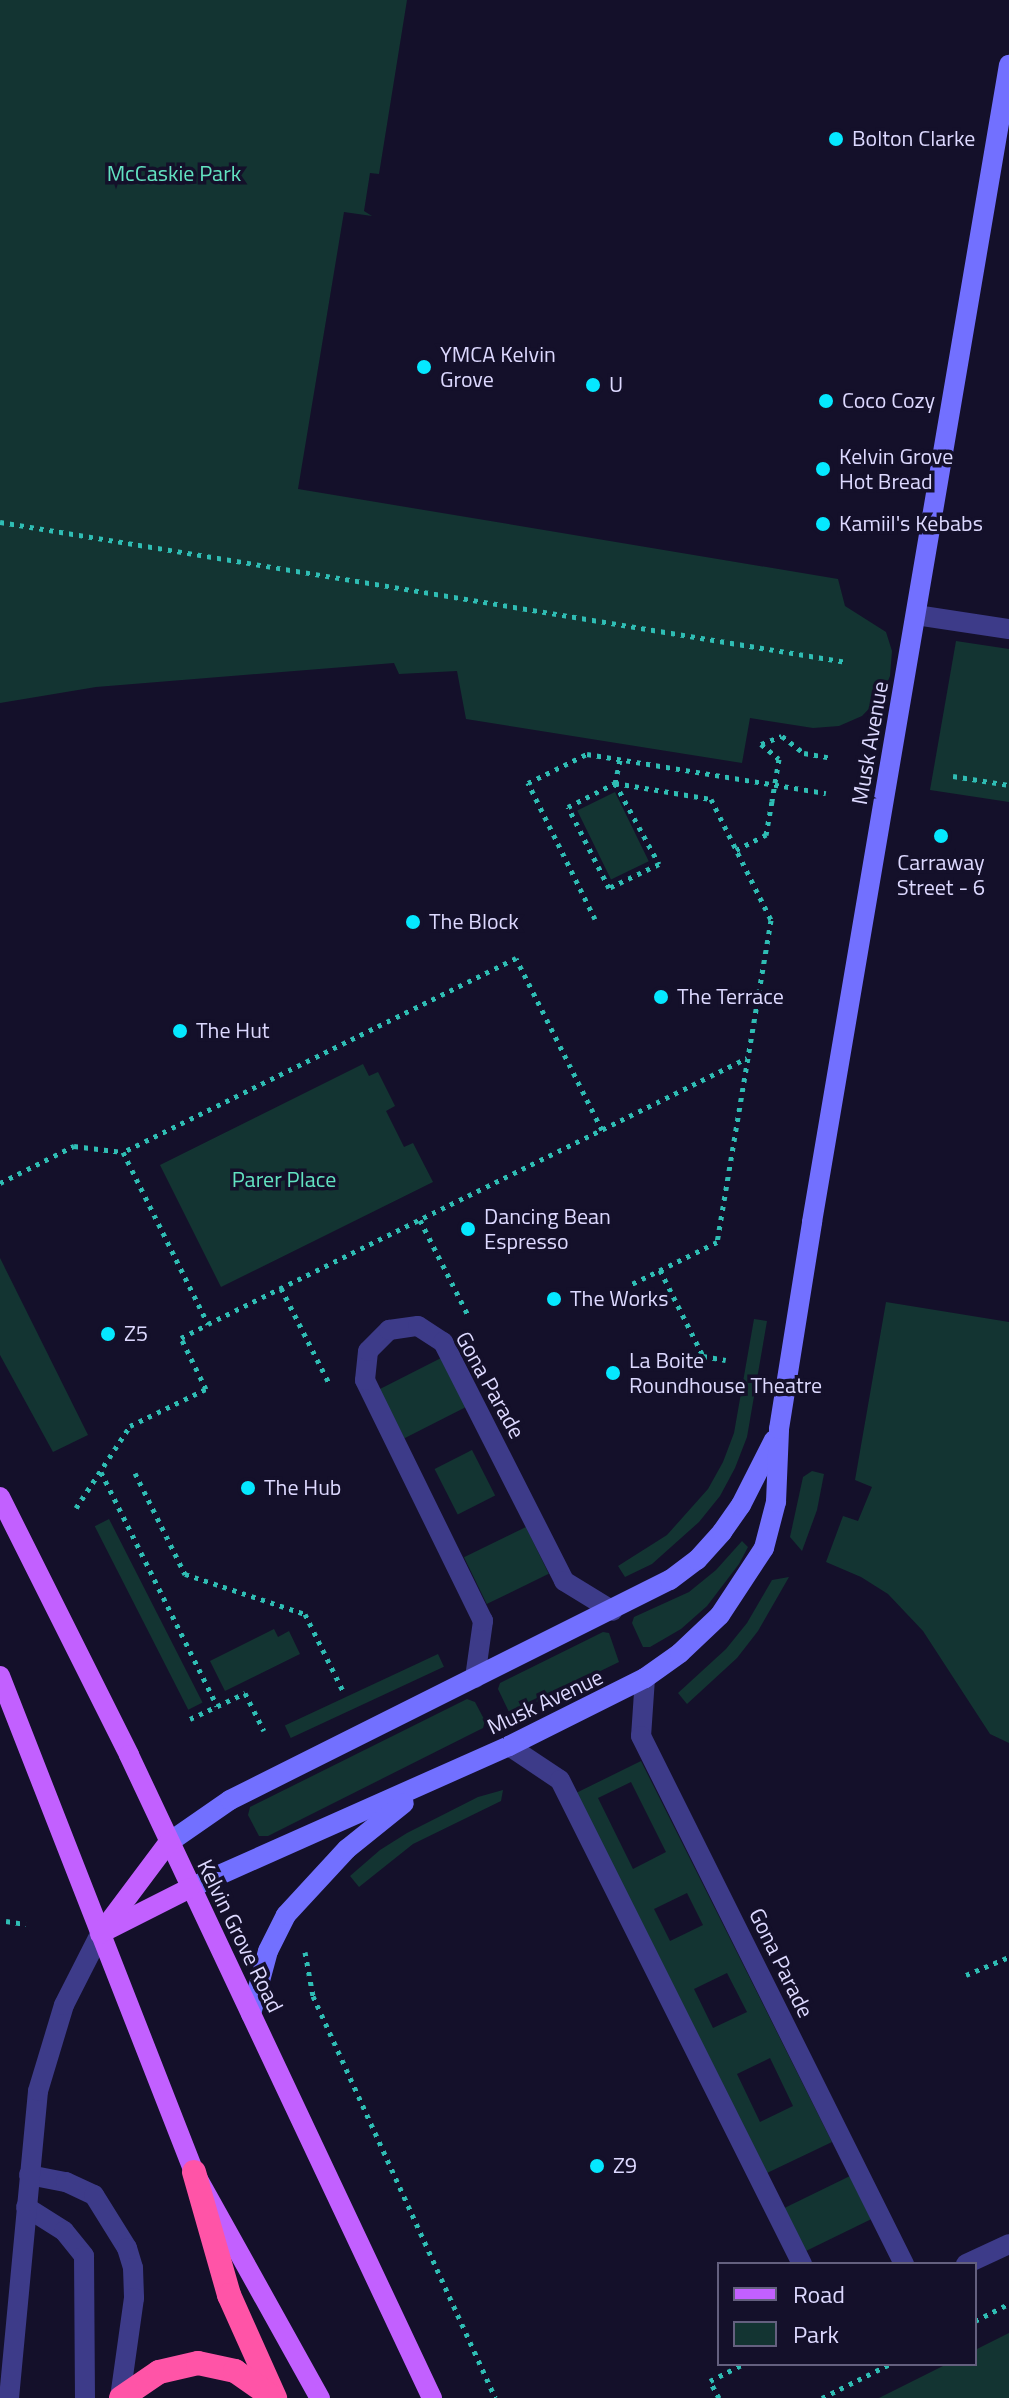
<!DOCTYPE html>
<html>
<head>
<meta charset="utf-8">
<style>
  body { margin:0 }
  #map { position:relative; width:1009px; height:2398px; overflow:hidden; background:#14102a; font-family:"Titillium Web",sans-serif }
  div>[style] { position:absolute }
  .green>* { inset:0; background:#133432; transform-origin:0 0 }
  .path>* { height:5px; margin-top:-2.5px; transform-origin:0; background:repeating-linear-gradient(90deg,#2fbdb4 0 4px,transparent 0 10px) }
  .lane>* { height:20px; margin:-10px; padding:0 10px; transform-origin:10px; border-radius:10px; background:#3d3b89 }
  .street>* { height:20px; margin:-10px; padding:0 10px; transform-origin:10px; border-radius:10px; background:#3d3b89 }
  .secondary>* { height:20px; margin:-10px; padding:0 10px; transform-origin:10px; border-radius:10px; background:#7270ff }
  .primary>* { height:20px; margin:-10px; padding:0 10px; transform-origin:10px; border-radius:10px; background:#c260ff }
  .highway>* { height:24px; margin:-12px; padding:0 12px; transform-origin:12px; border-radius:12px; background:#ff54a7 }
  .path-bridge>* { height:5px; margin-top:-2.5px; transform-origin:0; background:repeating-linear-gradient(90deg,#2fbdb4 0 4px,transparent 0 10px) }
  .dots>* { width:22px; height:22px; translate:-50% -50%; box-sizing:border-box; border:4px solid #14102a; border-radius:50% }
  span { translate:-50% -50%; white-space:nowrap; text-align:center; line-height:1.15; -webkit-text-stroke:7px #14102a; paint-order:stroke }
  .poi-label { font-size:22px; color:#ddd9ff }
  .left { translate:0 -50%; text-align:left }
  .park-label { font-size:22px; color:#62e2c1 }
  .street-label { font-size:22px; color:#ddd9ff }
  .legend { position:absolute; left:717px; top:2262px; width:260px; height:104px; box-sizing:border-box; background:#14102a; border:2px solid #64607f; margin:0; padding:10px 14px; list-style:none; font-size:24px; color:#ddd9ff }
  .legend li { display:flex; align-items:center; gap:16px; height:40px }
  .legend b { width:40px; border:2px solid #64607f }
</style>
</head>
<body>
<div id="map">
  <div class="green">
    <div style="clip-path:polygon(0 0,407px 0,379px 174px,370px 173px,364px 211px,372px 216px,344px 212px,298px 489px,838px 579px,845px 606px,886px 632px,892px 651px,890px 676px,882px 695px,862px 716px,839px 726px,813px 728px,750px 718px,742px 763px,466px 719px,457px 671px,399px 674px,394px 663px,96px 687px,0 703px)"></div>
    <div style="clip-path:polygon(956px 641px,1009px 649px,1009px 802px,930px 790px)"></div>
    <div style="left:615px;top:792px;width:77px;height:42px;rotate:64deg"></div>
    <div style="clip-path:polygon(363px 1064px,369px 1076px,378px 1072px,395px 1106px,386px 1111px,404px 1147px,413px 1143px,433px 1182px,221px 1287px,160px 1165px)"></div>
    <div style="clip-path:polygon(0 1258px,88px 1435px,53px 1452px,0 1355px)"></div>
    <div style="clip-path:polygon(886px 1302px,1009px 1322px,1009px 1743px,990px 1734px,923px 1631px,888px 1594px,861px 1577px,826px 1562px,843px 1516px,858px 1521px,872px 1487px,855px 1480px)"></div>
    <div style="clip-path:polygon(754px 1319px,767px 1321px,747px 1437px,735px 1468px,720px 1496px,699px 1522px,652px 1564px,625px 1577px,618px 1566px,667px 1535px,708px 1489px,723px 1462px,734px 1433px)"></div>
    <div style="left:441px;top:1358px;width:55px;height:69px;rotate:63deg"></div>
    <div style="left:472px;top:1450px;width:51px;height:42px;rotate:63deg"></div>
    <div style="clip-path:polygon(812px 1471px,824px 1474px,817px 1510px,802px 1551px,790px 1537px,803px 1477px)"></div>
    <div style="left:109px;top:1519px;width:206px;height:16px;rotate:63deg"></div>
    <div style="left:526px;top:1527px;width:52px;height:69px;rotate:64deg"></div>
    <div style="clip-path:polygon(742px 1541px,748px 1547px,739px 1564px,707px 1606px,681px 1629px,650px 1647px,643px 1647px,632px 1623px,634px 1617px,689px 1592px,716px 1570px)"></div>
    <div style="clip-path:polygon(789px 1577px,758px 1631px,737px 1658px,687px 1704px,678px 1693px,726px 1649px,747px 1623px,772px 1580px)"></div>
    <div style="clip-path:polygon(274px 1629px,278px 1637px,289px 1631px,300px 1654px,225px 1691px,210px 1661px)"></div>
    <div style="clip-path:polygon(603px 1632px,609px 1633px,619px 1662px,514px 1713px,509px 1712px,498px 1689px,500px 1683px)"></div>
    <div style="left:438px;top:1654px;width:14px;height:169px;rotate:65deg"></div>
    <div style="clip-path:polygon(467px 1699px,475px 1702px,485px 1721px,483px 1728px,268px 1836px,259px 1836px,248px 1815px,250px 1807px)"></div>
    <div style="clip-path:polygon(evenodd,641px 1761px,832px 2142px,767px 2173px,576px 1793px,641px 1761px,631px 1782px,666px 1852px,633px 1869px,598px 1798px,631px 1782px,641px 1761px,687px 1893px,703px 1925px,670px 1941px,654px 1909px,687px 1893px,641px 1761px,727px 1973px,747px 2012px,713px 2028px,694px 1989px,727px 1973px,641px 1761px,770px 2058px,793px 2106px,760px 2122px,737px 2074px,770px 2058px)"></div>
    <div style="clip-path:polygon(503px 1790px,501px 1801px,413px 1844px,359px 1887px,350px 1876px,380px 1850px,407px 1833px,478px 1797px)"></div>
    <div style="left:850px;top:2176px;width:48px;height:73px;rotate:64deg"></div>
    <div style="clip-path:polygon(1009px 2333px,1009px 2398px,879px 2398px,947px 2364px,975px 2364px,975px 2350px)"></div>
  </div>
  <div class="path">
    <div style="left:0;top:522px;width:858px;rotate:9.39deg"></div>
    <div style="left:761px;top:744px;width:22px;rotate:-21deg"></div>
    <div style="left:782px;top:736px;width:28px;rotate:38deg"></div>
    <div style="left:804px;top:753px;width:28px;rotate:10deg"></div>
    <div style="left:620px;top:760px;width:24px;rotate:102deg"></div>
    <div style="left:615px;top:783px;width:97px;rotate:9.5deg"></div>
    <div style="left:711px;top:799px;width:135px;rotate:63.6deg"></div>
    <div style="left:771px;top:920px;width:326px;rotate:99.5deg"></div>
    <div style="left:717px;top:1242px;width:95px;rotate:153.7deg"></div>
    <div style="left:953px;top:776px;width:57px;rotate:9.1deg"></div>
    <div style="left:615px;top:783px;width:92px;rotate:61.5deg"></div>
    <div style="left:659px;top:864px;width:55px;rotate:154.4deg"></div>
    <div style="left:609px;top:888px;width:91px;rotate:-116.8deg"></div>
    <div style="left:568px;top:807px;width:53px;rotate:-27.1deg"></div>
    <div style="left:736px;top:850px;width:34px;rotate:-27deg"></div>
    <div style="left:766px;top:835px;width:35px;rotate:-80deg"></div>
    <div style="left:595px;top:919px;width:152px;rotate:-116.2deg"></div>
    <div style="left:528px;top:783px;width:66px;rotate:-26.2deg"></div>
    <div style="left:587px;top:754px;width:242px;rotate:9.3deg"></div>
    <div style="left:602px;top:1130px;width:192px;rotate:-116.6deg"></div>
    <div style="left:516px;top:958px;width:438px;rotate:153.7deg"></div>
    <div style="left:123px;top:1152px;width:192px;rotate:63.7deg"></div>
    <div style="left:208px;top:1324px;width:601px;rotate:-26.27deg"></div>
    <div style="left:0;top:1183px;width:83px;rotate:-26.6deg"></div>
    <div style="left:74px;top:1146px;width:49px;rotate:7deg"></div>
    <div style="left:420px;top:1220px;width:109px;rotate:63.2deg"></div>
    <div style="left:660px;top:1270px;width:96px;rotate:63.4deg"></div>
    <div style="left:703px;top:1356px;width:23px;rotate:10deg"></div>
    <div style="left:281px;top:1288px;width:109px;rotate:63.2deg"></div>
    <div style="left:101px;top:1472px;width:261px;rotate:63.6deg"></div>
    <div style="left:135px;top:1473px;width:113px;rotate:63.7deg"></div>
    <div style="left:185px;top:1574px;width:126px;rotate:18.4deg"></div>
    <div style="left:305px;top:1614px;width:86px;rotate:63.7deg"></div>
    <div style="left:76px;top:1508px;width:98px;rotate:-56.6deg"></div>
    <div style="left:130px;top:1426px;width:85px;rotate:-26deg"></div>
    <div style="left:206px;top:1389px;width:57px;rotate:-116.1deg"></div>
    <div style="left:181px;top:1338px;width:30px;rotate:-27deg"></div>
    <div style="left:190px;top:1719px;width:61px;rotate:-25.3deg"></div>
    <div style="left:245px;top:1693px;width:42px;rotate:63.4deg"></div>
    <div style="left:6px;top:1921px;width:20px;rotate:9deg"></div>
    <div style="left:305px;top:1952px;width:45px;rotate:79.7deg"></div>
    <div style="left:313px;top:1996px;width:441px;rotate:65.6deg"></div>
    <div style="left:966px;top:1975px;width:47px;rotate:-22.7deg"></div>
    <div style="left:975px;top:2321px;width:38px;rotate:-27deg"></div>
    <div style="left:719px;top:2398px;width:19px;rotate:-118deg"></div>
    <div style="left:710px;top:2381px;width:38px;rotate:-27deg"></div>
    <div style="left:822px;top:2398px;width:76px;rotate:-26.6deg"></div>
  </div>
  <div class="lane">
    <div style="left:966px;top:2264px;width:47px;rotate:-24.9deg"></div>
  </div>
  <div class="street">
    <div style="left:916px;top:615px;width:94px;rotate:8.6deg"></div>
    <div style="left:475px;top:1678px;width:58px;rotate:-82deg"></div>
    <div style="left:483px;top:1621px;width:268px;rotate:-116.1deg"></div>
    <div style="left:365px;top:1380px;width:29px;rotate:-84deg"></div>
    <div style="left:368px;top:1351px;width:30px;rotate:-45deg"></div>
    <div style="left:389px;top:1330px;width:29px;rotate:-8deg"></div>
    <div style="left:418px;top:1326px;width:30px;rotate:33deg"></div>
    <div style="left:443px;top:1342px;width:268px;rotate:63.1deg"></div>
    <div style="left:564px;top:1581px;width:57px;rotate:31.5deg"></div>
    <div style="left:645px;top:1678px;width:58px;rotate:93.9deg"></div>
    <div style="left:641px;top:1736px;width:590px;rotate:63.52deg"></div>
    <div style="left:509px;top:1746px;width:61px;rotate:33.7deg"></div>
    <div style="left:560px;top:1780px;width:541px;rotate:63.43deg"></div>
    <div style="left:29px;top:2175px;width:38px;rotate:11deg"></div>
    <div style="left:66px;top:2182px;width:31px;rotate:25deg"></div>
    <div style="left:94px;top:2195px;width:62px;rotate:58.1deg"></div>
    <div style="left:127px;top:2248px;width:21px;rotate:73deg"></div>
    <div style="left:133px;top:2268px;width:30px;rotate:88deg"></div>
    <div style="left:134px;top:2298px;width:101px;rotate:98deg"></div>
    <div style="left:26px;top:2207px;width:45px;rotate:32.3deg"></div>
    <div style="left:64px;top:2231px;width:32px;rotate:51deg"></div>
    <div style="left:84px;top:2256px;width:142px;rotate:89.6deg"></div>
    <div style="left:9px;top:2398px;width:308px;rotate:-84.6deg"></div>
    <div style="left:38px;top:2091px;width:90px;rotate:-73.2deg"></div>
    <div style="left:64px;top:2005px;width:80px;rotate:-63.1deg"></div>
  </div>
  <div class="secondary">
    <div style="left:168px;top:1843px;width:75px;rotate:-34.7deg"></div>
    <div style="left:230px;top:1800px;width:492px;rotate:-26.6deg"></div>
    <div style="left:670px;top:1580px;width:34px;rotate:-37deg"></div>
    <div style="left:697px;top:1560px;width:38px;rotate:-48deg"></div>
    <div style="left:722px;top:1532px;width:33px;rotate:-55deg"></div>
    <div style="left:741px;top:1505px;width:73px;rotate:-63.1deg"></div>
    <div style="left:190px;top:1888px;width:349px;rotate:-24deg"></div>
    <div style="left:509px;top:1746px;width:152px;rotate:-26.6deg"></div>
    <div style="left:645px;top:1678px;width:43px;rotate:-35.5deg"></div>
    <div style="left:680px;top:1653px;width:55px;rotate:-43.5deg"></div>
    <div style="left:720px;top:1615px;width:80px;rotate:-56.7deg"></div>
    <div style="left:764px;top:1548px;width:48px;rotate:-75.4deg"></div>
    <div style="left:776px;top:1502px;width:73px;rotate:-87.6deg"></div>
    <div style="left:779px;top:1429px;width:210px;rotate:-80.9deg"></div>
    <div style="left:812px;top:1222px;width:1174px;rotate:-80.34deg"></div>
    <div style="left:251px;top:2014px;width:65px;rotate:-74.9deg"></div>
    <div style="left:268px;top:1951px;width:40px;rotate:-63.4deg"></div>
    <div style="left:286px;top:1915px;width:90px;rotate:-47.3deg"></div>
    <div style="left:347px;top:1849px;width:73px;rotate:-38.9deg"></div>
  </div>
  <div class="primary">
    <div style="left:0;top:1497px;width:288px;rotate:63.4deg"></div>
    <div style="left:129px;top:1755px;width:711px;rotate:64.77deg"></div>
    <div style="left:0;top:1676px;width:533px;rotate:68.64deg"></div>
    <div style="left:194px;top:2172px;width:259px;rotate:60.9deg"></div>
    <div style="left:103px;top:1932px;width:97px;rotate:-26.8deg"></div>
    <div style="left:100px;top:1934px;width:114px;rotate:-53.2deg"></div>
  </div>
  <div class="highway">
    <div style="left:194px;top:2172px;width:128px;rotate:74.1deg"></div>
    <div style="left:229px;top:2295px;width:113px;rotate:65.9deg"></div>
    <div style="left:121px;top:2398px;width:46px;rotate:-34.4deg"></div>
    <div style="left:159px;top:2372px;width:40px;rotate:-13deg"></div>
    <div style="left:198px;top:2363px;width:38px;rotate:12deg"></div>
    <div style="left:235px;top:2371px;width:44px;rotate:34.8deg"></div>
  </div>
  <div class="path-bridge">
    <div style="left:761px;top:744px;width:23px;rotate:40deg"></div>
    <div style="left:779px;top:759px;width:43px;rotate:99.5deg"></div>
  </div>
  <div class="dots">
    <div style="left:836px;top:139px;background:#05e8ff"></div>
    <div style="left:424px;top:367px;background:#05e8ff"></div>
    <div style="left:593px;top:385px;background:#05e8ff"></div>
    <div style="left:826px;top:401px;background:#05e8ff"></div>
    <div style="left:823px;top:469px;background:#05e8ff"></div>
    <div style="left:823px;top:524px;background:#05e8ff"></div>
    <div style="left:941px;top:836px;background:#05e8ff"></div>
    <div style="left:413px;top:922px;background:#05e8ff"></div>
    <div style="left:661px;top:997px;background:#05e8ff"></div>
    <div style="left:180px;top:1031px;background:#05e8ff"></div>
    <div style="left:468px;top:1229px;background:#05e8ff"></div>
    <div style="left:554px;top:1299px;background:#05e8ff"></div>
    <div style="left:108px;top:1334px;background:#05e8ff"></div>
    <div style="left:613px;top:1373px;background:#05e8ff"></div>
    <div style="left:248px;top:1488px;background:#05e8ff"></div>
    <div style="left:597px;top:2166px;background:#05e8ff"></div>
  </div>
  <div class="poi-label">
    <span class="left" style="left:852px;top:139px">Bolton Clarke</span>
    <span class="left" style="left:440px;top:367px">YMCA Kelvin<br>Grove</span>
    <span class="left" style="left:609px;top:385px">U</span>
    <span class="left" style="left:842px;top:401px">Coco Cozy</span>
    <span class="left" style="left:839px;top:469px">Kelvin Grove<br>Hot Bread</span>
    <span class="left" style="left:839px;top:524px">Kamiil's Kebabs</span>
    <span style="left:941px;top:875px">Carraway<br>Street - 6</span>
    <span class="left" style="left:429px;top:922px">The Block</span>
    <span class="left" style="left:677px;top:997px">The Terrace</span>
    <span class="left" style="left:196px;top:1031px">The Hut</span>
    <span class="left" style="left:484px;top:1229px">Dancing Bean<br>Espresso</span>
    <span class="left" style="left:570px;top:1299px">The Works</span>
    <span class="left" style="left:124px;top:1334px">Z5</span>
    <span class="left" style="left:629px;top:1373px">La Boite<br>Roundhouse Theatre</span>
    <span class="left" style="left:264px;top:1488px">The Hub</span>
    <span class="left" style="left:613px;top:2166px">Z9</span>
  </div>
  <div class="park-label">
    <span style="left:174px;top:174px">McCaskie Park</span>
    <span style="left:284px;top:1180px">Parer Place</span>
  </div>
  <div class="street-label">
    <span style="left:870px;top:743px;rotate:-80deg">Musk Avenue</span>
    <span style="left:490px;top:1385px;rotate:61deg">Gona Parade</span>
    <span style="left:545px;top:1702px;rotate:-25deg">Musk Avenue</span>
    <span style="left:240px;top:1936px;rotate:64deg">Kelvin Grove Road</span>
    <span style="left:781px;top:1963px;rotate:64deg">Gona Parade</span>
  </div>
  <ul class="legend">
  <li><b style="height:10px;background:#c260ff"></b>Road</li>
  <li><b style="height:22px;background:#133432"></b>Park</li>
  </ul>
</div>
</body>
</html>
